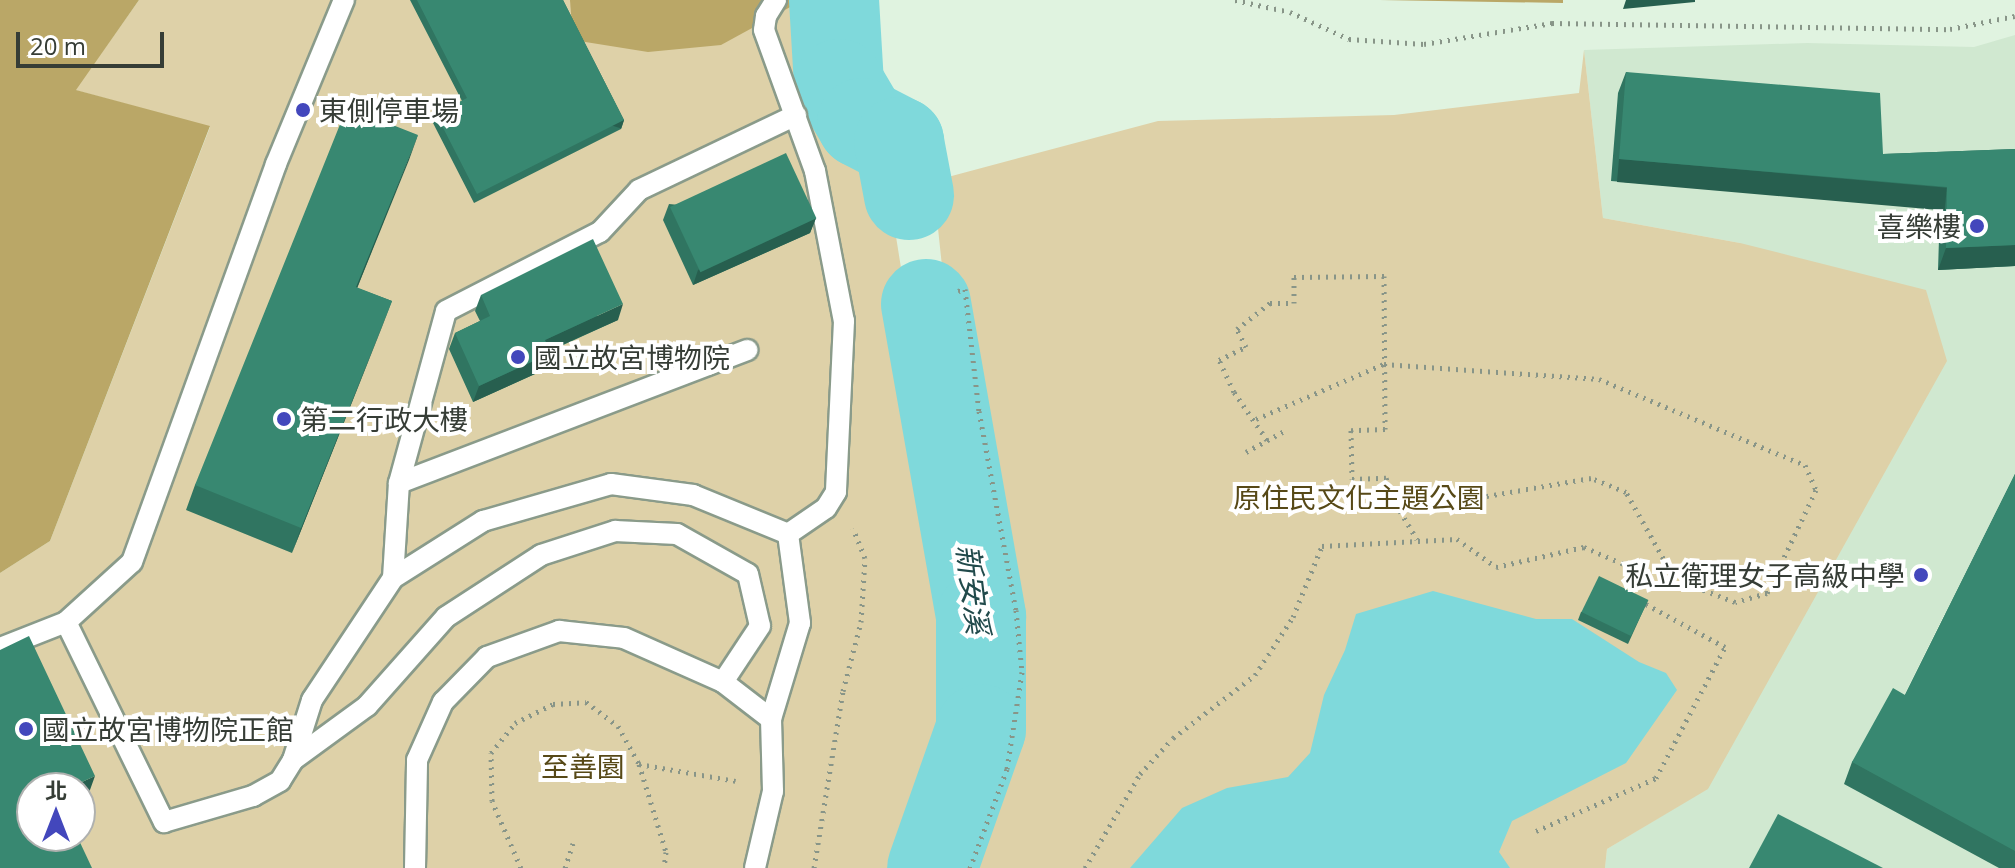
<!DOCTYPE html>
<html>
<head>
<meta charset="utf-8">
<style>
  body { margin:0 }
  #map { position:relative; width:2015px; height:868px; overflow:hidden; background:#e0f3e0; font-family:"Open Sans","Noto Sans TC",sans-serif }
  div>[style] { position:absolute }
  .built>* { inset:0; background:#d0e8d0 }
  .green>* { inset:0; background:#ded1a8 }
  .forest>* { inset:0; background:#baa767 }
  .water>* { inset:0; background:#7fd9db }
  .river>* { height:90px; margin:-45px; padding:0 45px; transform-origin:45px; border-radius:45px; background:#7fd9db }
  .path>* { height:5px; margin-top:-2.5px; transform-origin:0; background:repeating-linear-gradient(90deg,#889588 0 2px,transparent 0 8px) }
  .roads { filter:drop-shadow(2px 0 #8a9b8a) drop-shadow(-2px 0 #8a9b8a) drop-shadow(0 2px #8a9b8a) drop-shadow(0 -2px #8a9b8a) }
  .lane>* { height:20px; margin:-10px; padding:0 10px; transform-origin:10px; border-radius:10px; background:#fff }
  .wall>* { inset:0; background:#307561 }
  .shaded-wall>* { inset:0; background:#275f4f; transform-origin:0 0 }
  .building>* { inset:0; background:#388871; transform-origin:0 0 }
  .dots>* { width:22px; height:22px; translate:-50% -50%; box-sizing:border-box; border:4px solid #fff; border-radius:50% }
  span { translate:-50% -50%; white-space:nowrap; text-align:center; line-height:1.15; -webkit-text-stroke:8px #fff; paint-order:stroke }
  .poi-label { font-size:28px; color:#363d36 }
  .left { translate:0 -50%; text-align:left }
  .right { translate:-100% -50%; text-align:right }
  .park-label { font-size:28px; color:#574917 }
  .water-label { font-size:30px; color:#214a4b; font-style:italic }
  .north { position:absolute; left:16px; top:772px; width:80px; height:80px; box-sizing:border-box; background:#fff; border:2px solid #afb1af; border-radius:50%; rotate:0deg; font-size:22px; font-weight:700; line-height:32px; text-align:center; color:#363d36 }
  .north::after { content:''; display:block; margin:auto; width:28px; height:36px; background:#4347bc; clip-path:polygon(50% 0,100% 100%,50% 72%,0 100%) }
  .scale { position:absolute; left:16px; top:32px; width:148px; height:36px; box-sizing:border-box; border:4px solid #363d36; border-top:0; padding-left:10px; font-size:24px; line-height:28px; white-space:nowrap; color:#363d36; -webkit-text-stroke:6px #fff; paint-order:stroke }
</style>
</head>
<body>
<div id="map">
  <div class="built">
    <div style="clip-path:polygon(2015px 35px,2015px 868px,1605px 868px,1607px 849px,1708px 788px,1740px 243px,1603px 218px,1584px 50px,1807px 43px,1974px 47px)"></div>
  </div>
  <div class="green">
    <div style="clip-path:polygon(evenodd,139px 0,802px 0,829px 134px,886px 174px,953px 593px,951px 718px,893px 868px,0 868px,0 573px,50px 541px,210px 127px,75px 90px,139px 0,32px 788px,80px 788px,80px 836px,32px 836px,32px 788px)"></div>
    <div style="clip-path:polygon(1584px 50px,1603px 218px,1740px 243px,1926px 290px,1947px 361px,1708px 789px,1607px 849px,1605px 868px,951px 868px,1000px 754px,1004px 628px,952px 361px,933px 181px,1158px 121px,1394px 115px,1579px 93px)"></div>
  </div>
  <div class="forest">
    <div style="clip-path:polygon(0 0,139px 0,76px 90px,210px 126px,50px 541px,0 573px)"></div>
    <div style="clip-path:polygon(570px 0,803px 0,721px 45px,648px 52px,573px 40px)"></div>
    <div style="clip-path:polygon(1380px 0,1563px 0,1563px 3px)"></div>
  </div>
  <div class="water">
    <div style="clip-path:polygon(1433px 591px,1536px 619px,1572px 619px,1639px 662px,1666px 673px,1677px 690px,1626px 763px,1512px 821px,1499px 852px,1510px 868px,1130px 868px,1182px 808px,1227px 788px,1288px 777px,1310px 753px,1324px 695px,1345px 650px,1356px 614px)"></div>
  </div>
  <div class="river">
    <div style="left:834px;top:0;width:84px;rotate:86.6deg"></div>
    <div style="left:839px;top:84px;width:45px;rotate:59.5deg"></div>
    <div style="left:862px;top:123px;width:42px;rotate:27.2deg"></div>
    <div style="left:899px;top:142px;width:54px;rotate:79.3deg"></div>
    <div style="left:926px;top:304px;width:318px;rotate:80deg"></div>
    <div style="left:981px;top:617px;width:112px;rotate:90deg"></div>
    <div style="left:981px;top:729px;width:147px;rotate:109.4deg"></div>
  </div>
  <div class="path">
    <div style="left:1235px;top:0;width:56px;rotate:12.3deg"></div>
    <div style="left:1290px;top:12px;width:65px;rotate:24.6deg"></div>
    <div style="left:1349px;top:39px;width:75px;rotate:3.8deg"></div>
    <div style="left:1424px;top:44px;width:130px;rotate:-9.3deg"></div>
    <div style="left:1552px;top:23px;width:398px;rotate:0.9deg"></div>
    <div style="left:1950px;top:29px;width:66px;rotate:-11.3deg"></div>
    <div style="left:958px;top:291px;width:7px;rotate:-16deg"></div>
    <div style="left:965px;top:289px;width:123px;rotate:83.5deg"></div>
    <div style="left:979px;top:411px;width:202px;rotate:79.5deg"></div>
    <div style="left:1016px;top:610px;width:62px;rotate:84.5deg"></div>
    <div style="left:1022px;top:672px;width:98px;rotate:98.8deg"></div>
    <div style="left:1007px;top:769px;width:106px;rotate:110.5deg"></div>
    <div style="left:1256px;top:419px;width:139px;rotate:-23.3deg"></div>
    <div style="left:1384px;top:364px;width:216px;rotate:4deg"></div>
    <div style="left:1599px;top:379px;width:223px;rotate:22.7deg"></div>
    <div style="left:1805px;top:465px;width:27px;rotate:66deg"></div>
    <div style="left:1816px;top:490px;width:114px;rotate:115.4deg"></div>
    <div style="left:1767px;top:593px;width:33px;rotate:164deg"></div>
    <div style="left:1735px;top:602px;width:64px;rotate:-159deg"></div>
    <div style="left:1675px;top:579px;width:100px;rotate:-119.4deg"></div>
    <div style="left:1626px;top:492px;width:38px;rotate:-158deg"></div>
    <div style="left:1591px;top:478px;width:194px;rotate:170.2deg"></div>
    <div style="left:1400px;top:511px;width:33px;rotate:59deg"></div>
    <div style="left:1267px;top:440px;width:58px;rotate:-124.5deg"></div>
    <div style="left:1234px;top:392px;width:35px;rotate:-115deg"></div>
    <div style="left:1219px;top:360px;width:30px;rotate:-26deg"></div>
    <div style="left:1246px;top:347px;width:20px;rotate:-117deg"></div>
    <div style="left:1237px;top:329px;width:42px;rotate:-38.2deg"></div>
    <div style="left:1270px;top:303px;width:24px"></div>
    <div style="left:1294px;top:303px;width:26px;rotate:-90deg"></div>
    <div style="left:1294px;top:277px;width:90px;rotate:-0.6deg"></div>
    <div style="left:1384px;top:276px;width:153px;rotate:89.6deg"></div>
    <div style="left:1385px;top:429px;width:34px;rotate:178deg"></div>
    <div style="left:1351px;top:430px;width:49px;rotate:88.8deg"></div>
    <div style="left:1352px;top:479px;width:34px;rotate:-2deg"></div>
    <div style="left:1386px;top:478px;width:36px;rotate:67deg"></div>
    <div style="left:1246px;top:452px;width:46px;rotate:-28.8deg"></div>
    <div style="left:639px;top:764px;width:92px;rotate:72.9deg"></div>
    <div style="left:666px;top:852px;width:16px;rotate:97deg"></div>
    <div style="left:1536px;top:831px;width:131px;rotate:-23.8deg"></div>
    <div style="left:1656px;top:778px;width:148px;rotate:-62.2deg"></div>
    <div style="left:1725px;top:647px;width:92px;rotate:-151.5deg"></div>
    <div style="left:521px;top:868px;width:73px;rotate:-113.4deg"></div>
    <div style="left:492px;top:801px;width:48px;rotate:-91.2deg"></div>
    <div style="left:491px;top:753px;width:38px;rotate:-51deg"></div>
    <div style="left:515px;top:723px;width:42px;rotate:-26.6deg"></div>
    <div style="left:553px;top:704px;width:33px;rotate:-3deg"></div>
    <div style="left:586px;top:702px;width:40px;rotate:37deg"></div>
    <div style="left:618px;top:726px;width:43px;rotate:61.1deg"></div>
    <div style="left:639px;top:764px;width:98px;rotate:9.9deg"></div>
    <div style="left:565px;top:868px;width:26px;rotate:-72deg"></div>
    <div style="left:814px;top:868px;width:179px;rotate:-80.7deg"></div>
    <div style="left:843px;top:691px;width:71px;rotate:-75.4deg"></div>
    <div style="left:861px;top:622px;width:64px;rotate:-86.4deg"></div>
    <div style="left:865px;top:558px;width:32px;rotate:-112deg"></div>
    <div style="left:1085px;top:868px;width:109px;rotate:-59.7deg"></div>
    <div style="left:1140px;top:774px;width:49px;rotate:-47.5deg"></div>
    <div style="left:1173px;top:738px;width:103px;rotate:-37.5deg"></div>
    <div style="left:1255px;top:675px;width:69px;rotate:-56.8deg"></div>
    <div style="left:1293px;top:617px;width:77px;rotate:-67.8deg"></div>
    <div style="left:1322px;top:546px;width:135px;rotate:-3deg"></div>
    <div style="left:1457px;top:539px;width:48px;rotate:35.7deg"></div>
    <div style="left:1496px;top:567px;width:90px;rotate:-12.8deg"></div>
    <div style="left:1584px;top:547px;width:61px;rotate:23.2deg"></div>
    <div style="left:1640px;top:571px;width:27px;rotate:107deg"></div>
  </div>
  <div class="roads">
    <div class="lane">
      <div style="left:776px;top:0;width:19px;rotate:122deg"></div>
      <div style="left:766px;top:16px;width:14px;rotate:98deg"></div>
      <div style="left:764px;top:30px;width:150px;rotate:70.1deg"></div>
      <div style="left:815px;top:171px;width:153px;rotate:79.1deg"></div>
      <div style="left:844px;top:321px;width:171px;rotate:92.7deg"></div>
      <div style="left:836px;top:492px;width:19px;rotate:122deg"></div>
      <div style="left:826px;top:508px;width:46px;rotate:145.6deg"></div>
      <div style="left:399px;top:483px;width:373px;rotate:-20.9deg"></div>
      <div style="left:393px;top:578px;width:107px;rotate:-32.3deg"></div>
      <div style="left:483px;top:521px;width:133px;rotate:-16.1deg"></div>
      <div style="left:611px;top:484px;width:83px;rotate:7.6deg"></div>
      <div style="left:693px;top:495px;width:103px;rotate:22.3deg"></div>
      <div style="left:788px;top:534px;width:90px;rotate:82.3deg"></div>
      <div style="left:800px;top:623px;width:100px;rotate:106.8deg"></div>
      <div style="left:66px;top:622px;width:89px;rotate:-42.3deg"></div>
      <div style="left:132px;top:562px;width:423px;rotate:-70.1deg"></div>
      <div style="left:276px;top:164px;width:178px;rotate:-67.5deg"></div>
      <div style="left:0;top:648px;width:71px;rotate:-21.5deg"></div>
      <div style="left:66px;top:622px;width:223px;rotate:63.9deg"></div>
      <div style="left:164px;top:822px;width:93px;rotate:-16.3deg"></div>
      <div style="left:253px;top:796px;width:31px;rotate:-29deg"></div>
      <div style="left:280px;top:781px;width:25px;rotate:-58deg"></div>
      <div style="left:293px;top:760px;width:63px;rotate:-72.4deg"></div>
      <div style="left:312px;top:700px;width:146px;rotate:-56.4deg"></div>
      <div style="left:393px;top:578px;width:95px;rotate:-86.4deg"></div>
      <div style="left:399px;top:483px;width:178px;rotate:-74.7deg"></div>
      <div style="left:446px;top:311px;width:173px;rotate:-27.2deg"></div>
      <div style="left:600px;top:232px;width:57px;rotate:-47.1deg"></div>
      <div style="left:639px;top:190px;width:174px;rotate:-25.5deg"></div>
      <div style="left:293px;top:760px;width:92px;rotate:-36.1deg"></div>
      <div style="left:367px;top:706px;width:119px;rotate:-48.4deg"></div>
      <div style="left:446px;top:617px;width:113px;rotate:-33.1deg"></div>
      <div style="left:541px;top:555px;width:78px;rotate:-18deg"></div>
      <div style="left:615px;top:531px;width:62px;rotate:2.8deg"></div>
      <div style="left:677px;top:534px;width:81px;rotate:29.4deg"></div>
      <div style="left:748px;top:574px;width:53px;rotate:77deg"></div>
      <div style="left:760px;top:626px;width:67px;rotate:123.5deg"></div>
      <div style="left:415px;top:868px;width:108px;rotate:-88.9deg"></div>
      <div style="left:417px;top:760px;width:64px;rotate:-65.9deg"></div>
      <div style="left:443px;top:702px;width:63px;rotate:-45.6deg"></div>
      <div style="left:487px;top:657px;width:77px;rotate:-19.9deg"></div>
      <div style="left:559px;top:631px;width:65px;rotate:6.1deg"></div>
      <div style="left:624px;top:638px;width:108px;rotate:24deg"></div>
      <div style="left:723px;top:682px;width:61px;rotate:37.6deg"></div>
      <div style="left:771px;top:719px;width:72px;rotate:88.4deg"></div>
      <div style="left:773px;top:791px;width:79px;rotate:103.2deg"></div>
    </div>
  </div>
  <div class="wall">
    <div style="clip-path:polygon(410px 0,563px 0,624px 120px,621px 129px,474px 203px,433px 123px,436px 114px,462px 101px)"></div>
    <div style="clip-path:polygon(1626px 72px,1883px 154px,2015px 149px,2015px 266px,1938px 270px,1940px 208px,1611px 181px,1618px 93px)"></div>
    <div style="clip-path:polygon(418px 135px,357px 288px,392px 301px,292px 553px,186px 510px,195px 485px)"></div>
    <div style="clip-path:polygon(669px 204px,816px 218px,810px 233px,693px 285px,663px 220px)"></div>
    <div style="clip-path:polygon(481px 295px,618px 320px,550px 351px,546px 369px,473px 402px,449px 349px,455px 333px,480px 321px,475px 311px)"></div>
    <div style="clip-path:polygon(2015px 474px,2015px 868px,1999px 868px,1844px 784px,1852px 762px,1905px 695px)"></div>
    <div style="clip-path:polygon(1648px 600px,1628px 644px,1578px 620px,1581px 612px)"></div>
  </div>
  <div class="shaded-wall">
    <div style="clip-path:polygon(1626px 0,1695px 0,1695px 2px,1623px 9px)"></div>
    <div style="left:624px;top:120px;width:9px;height:165px;rotate:108deg"></div>
    <div style="clip-path:polygon(418px 135px,409px 160px,347px 313px,356px 287px)"></div>
    <div style="left:1619px;top:159px;width:329px;height:23px;rotate:5deg"></div>
    <div style="clip-path:polygon(816px 218px,810px 233px,693px 285px,698px 270px)"></div>
    <div style="clip-path:polygon(2015px 245px,2015px 266px,1938px 270px,1946px 248px)"></div>
    <div style="clip-path:polygon(392px 301px,382px 327px,292px 553px,301px 528px)"></div>
    <div style="clip-path:polygon(623px 304px,618px 320px,539px 355px,545px 340px)"></div>
    <div style="clip-path:polygon(551px 353px,546px 369px,473px 402px,479px 386px)"></div>
    <div style="clip-path:polygon(95px 776px,86px 801px,80px 804px,80px 788px,69px 788px)"></div>
  </div>
  <div class="building">
    <div style="clip-path:polygon(417px 0,563px 0,624px 120px,477px 194px,436px 114px,467px 98px)"></div>
    <div style="clip-path:polygon(1626px 72px,1880px 93px,1883px 154px,2015px 149px,2015px 245px,1946px 248px,1947px 187px,1619px 159px)"></div>
    <div style="clip-path:polygon(347px 107px,418px 135px,356px 287px,392px 301px,301px 528px,195px 485px)"></div>
    <div style="left:786px;top:153px;width:72px;height:128px;rotate:65deg"></div>
    <div style="clip-path:polygon(593px 239px,623px 304px,545px 340px,551px 353px,479px 386px,455px 333px,490px 316px,481px 295px)"></div>
    <div style="clip-path:polygon(2015px 474px,2015px 851px,1852px 762px,1893px 688px,1905px 695px)"></div>
    <div style="left:1599px;top:576px;width:55px;height:40px;rotate:26deg"></div>
    <div style="clip-path:polygon(29px 636px,95px 776px,69px 788px,32px 788px,32px 836px,77px 836px,92px 868px,0 868px,0 650px)"></div>
    <div style="clip-path:polygon(1778px 814px,1883px 868px,1749px 868px)"></div>
  </div>
  <div class="dots">
    <div style="left:303px;top:110px;background:#4347bc"></div>
    <div style="left:1977px;top:226px;background:#4347bc"></div>
    <div style="left:518px;top:357px;background:#4347bc"></div>
    <div style="left:284px;top:419px;background:#4347bc"></div>
    <div style="left:1921px;top:575px;background:#4347bc"></div>
    <div style="left:26px;top:729px;background:#4347bc"></div>
  </div>
  <div class="poi-label">
    <span class="left" style="left:319px;top:110px">東側停車場</span>
    <span class="right" style="left:1961px;top:226px">喜樂樓</span>
    <span class="left" style="left:534px;top:357px">國立故宮博物院</span>
    <span class="left" style="left:300px;top:419px">第二行政大樓</span>
    <span class="right" style="left:1905px;top:575px">私立衛理女子高級中學</span>
    <span class="left" style="left:42px;top:729px">國立故宮博物院正館</span>
  </div>
  <div class="park-label">
    <span style="left:1359px;top:497px">原住民文化主題公園</span>
    <span style="left:583px;top:766px">至善園</span>
  </div>
  <div class="water-label">
    <span style="left:973px;top:589px;rotate:83deg">新安溪</span>
  </div>
  <div class="north">北</div>
  <div class="scale">20 m</div>
</div>
</body>
</html>
